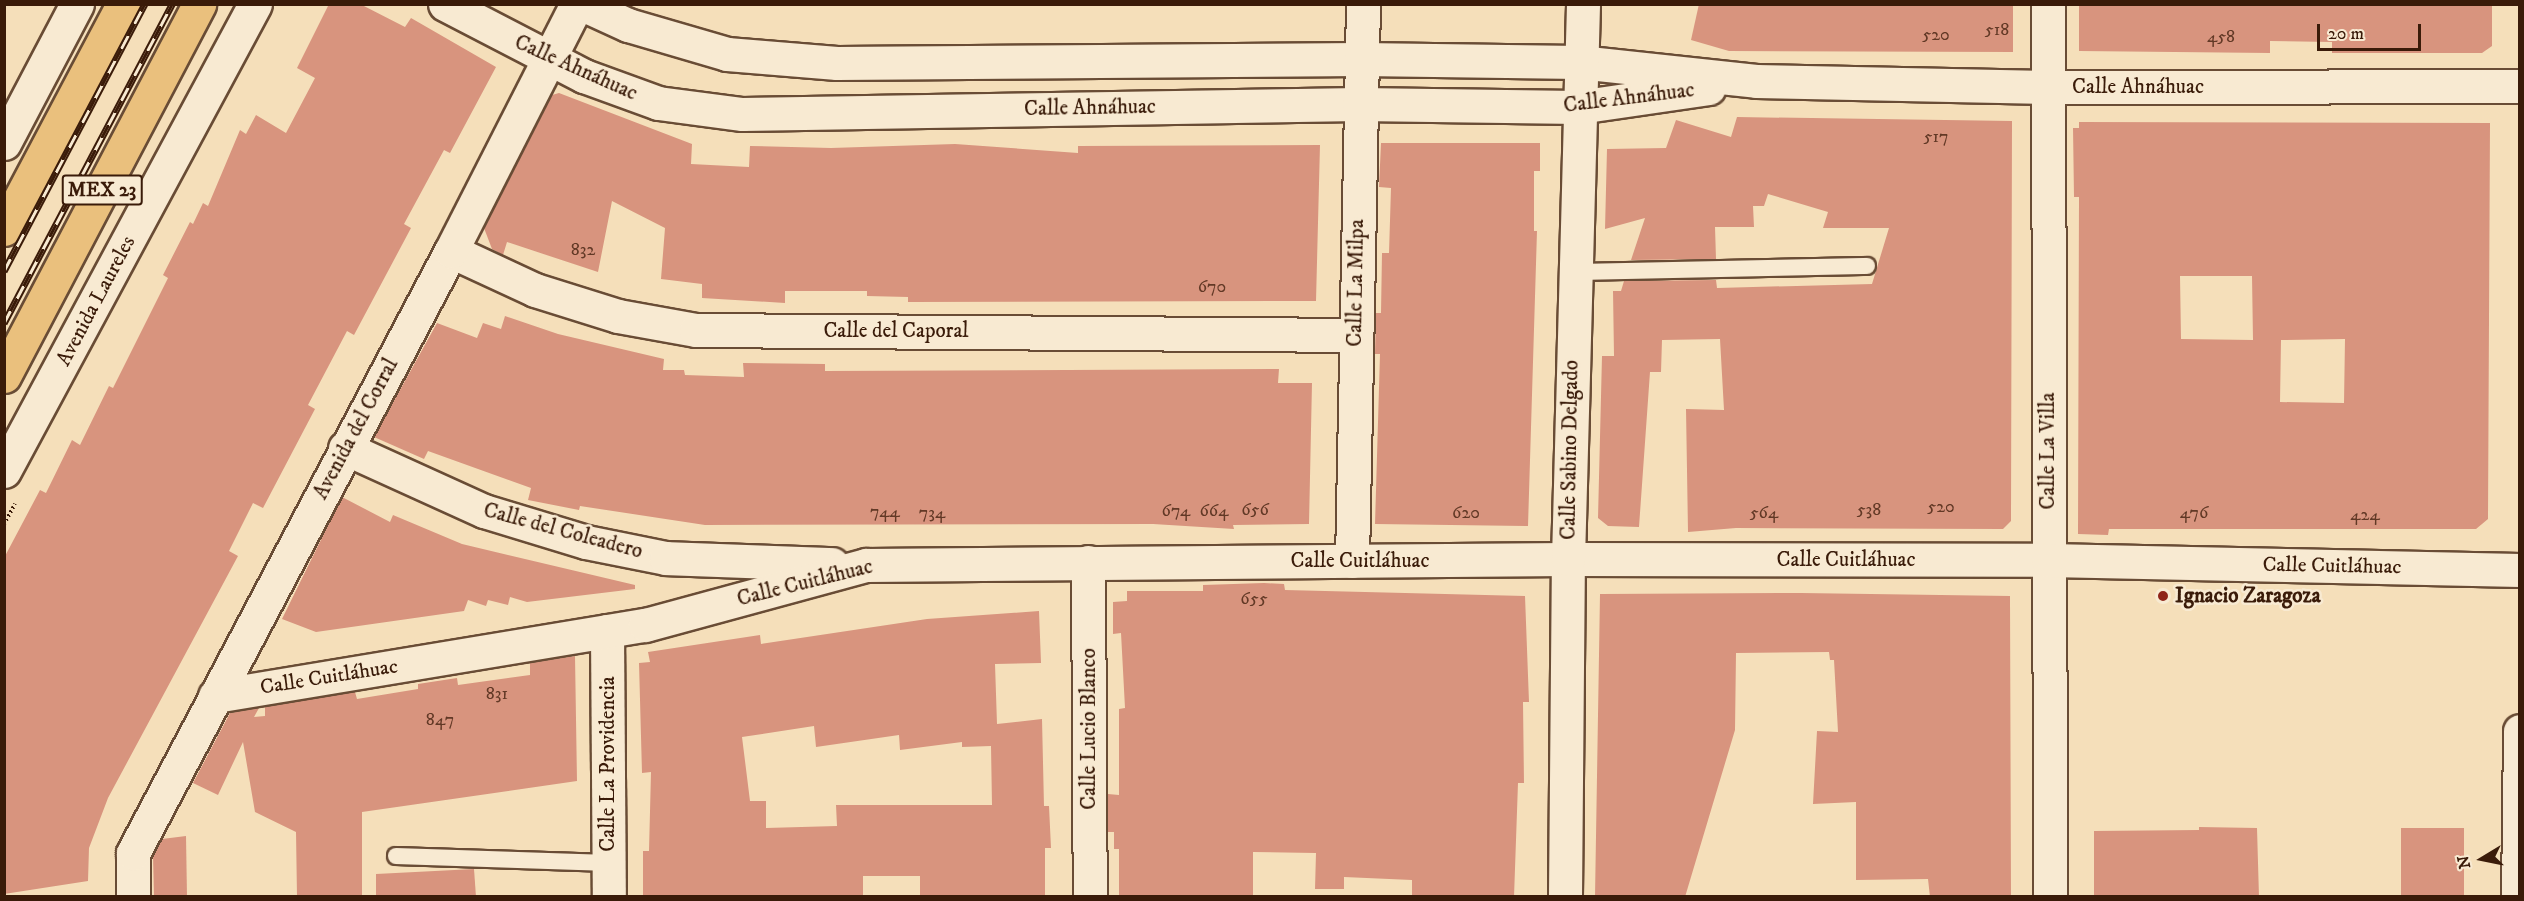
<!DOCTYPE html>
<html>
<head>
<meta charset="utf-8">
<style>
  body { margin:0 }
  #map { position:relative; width:2524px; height:901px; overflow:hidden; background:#f5dfba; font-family:"IM FELL DW Pica",serif }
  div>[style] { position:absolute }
  .building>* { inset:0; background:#d8947e; transform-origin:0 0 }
  .path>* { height:4px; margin-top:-2px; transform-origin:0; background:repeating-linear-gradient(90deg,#3a1b09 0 1.5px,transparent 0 4.5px) }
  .roads { filter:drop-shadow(2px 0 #694c35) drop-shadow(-2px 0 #694c35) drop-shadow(0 2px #694c35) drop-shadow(0 -2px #694c35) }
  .service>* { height:16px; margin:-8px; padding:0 8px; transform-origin:8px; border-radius:8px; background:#f8ead2 }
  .minor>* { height:33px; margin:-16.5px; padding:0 16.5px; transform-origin:16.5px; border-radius:16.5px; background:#f8ead2 }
  .secondary>* { height:33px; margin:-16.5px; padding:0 16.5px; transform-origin:16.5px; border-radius:16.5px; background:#f8ead2 }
  .primary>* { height:33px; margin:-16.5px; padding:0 16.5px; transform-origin:16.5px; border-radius:16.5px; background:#eac07d }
  .rail>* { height:7px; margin-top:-3.5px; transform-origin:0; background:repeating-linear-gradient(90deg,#f8ead2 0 14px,#3a1b09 0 28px); box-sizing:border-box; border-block:2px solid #3a1b09 }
  .dots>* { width:16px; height:16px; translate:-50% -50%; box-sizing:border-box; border:3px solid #f8ead2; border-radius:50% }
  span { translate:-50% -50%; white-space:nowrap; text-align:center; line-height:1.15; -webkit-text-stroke:5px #f8ead2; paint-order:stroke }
  .number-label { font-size:18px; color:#623926 }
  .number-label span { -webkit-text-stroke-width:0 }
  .shield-label span { padding:2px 4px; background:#f8ead2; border:2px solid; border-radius:4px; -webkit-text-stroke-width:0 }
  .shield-label { font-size:20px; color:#3a1b09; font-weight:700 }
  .street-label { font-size:21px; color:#3a1b09 }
  .poi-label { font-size:21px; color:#3a1b09; font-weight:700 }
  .left { translate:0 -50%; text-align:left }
  .frame { position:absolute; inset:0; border:6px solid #3a1b09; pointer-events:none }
  .north { position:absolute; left:2452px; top:829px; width:60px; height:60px; -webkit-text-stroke:4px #f8ead2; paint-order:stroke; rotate:260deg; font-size:16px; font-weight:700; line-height:24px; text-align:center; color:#3a1b09 }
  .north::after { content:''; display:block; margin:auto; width:21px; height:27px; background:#3a1b09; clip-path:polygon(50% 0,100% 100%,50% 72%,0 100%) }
  .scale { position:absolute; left:2317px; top:24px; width:104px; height:27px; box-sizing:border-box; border:3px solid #3a1b09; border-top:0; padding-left:8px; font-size:18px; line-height:21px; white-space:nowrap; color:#3a1b09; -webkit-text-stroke:4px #f8ead2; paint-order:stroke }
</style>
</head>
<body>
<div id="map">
  <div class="building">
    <div style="clip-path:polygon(329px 4px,360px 4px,405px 27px,411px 18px,496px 67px,450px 153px,444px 150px,404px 224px,411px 228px,354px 335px,347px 331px,308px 405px,315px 409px,263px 508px,253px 503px,229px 551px,238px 556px,108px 798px,89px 848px,88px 881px,4px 894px,4px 558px,40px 490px,46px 493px,72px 440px,80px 445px,109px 386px,113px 388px,168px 278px,163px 275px,190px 222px,193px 224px,203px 203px,208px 206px,240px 130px,246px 134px,256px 115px,286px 133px,315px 78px,297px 68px)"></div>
    <div style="clip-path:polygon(1699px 4px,2013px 4px,2013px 52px,1729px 51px,1691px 40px)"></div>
    <div style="clip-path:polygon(2079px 4px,2492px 4px,2492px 46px,2482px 53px,2332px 53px,2332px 42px,2270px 41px,2270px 53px,2079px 51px)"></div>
    <div style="clip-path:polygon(559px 93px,692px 144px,691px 164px,749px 167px,750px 146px,831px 148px,955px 144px,1078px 153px,1078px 146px,1320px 145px,1316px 301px,908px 302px,908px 297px,867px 296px,867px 291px,785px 291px,785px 303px,702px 298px,702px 284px,661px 279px,665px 228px,612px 201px,598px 272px,507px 242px,503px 255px,492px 249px,484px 228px,552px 95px)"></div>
    <div style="clip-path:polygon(1737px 117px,2012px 121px,2011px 521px,2003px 529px,1736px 528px,1688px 532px,1686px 409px,1724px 410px,1720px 339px,1662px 340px,1661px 372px,1650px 372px,1639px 527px,1608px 526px,1598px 518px,1602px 356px,1614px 356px,1613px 291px,1621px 291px,1624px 281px,1716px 280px,1717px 288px,1872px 284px,1889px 228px,1823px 228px,1828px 212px,1768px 194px,1764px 206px,1753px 206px,1754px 227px,1715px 227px,1716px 259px,1631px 260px,1645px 218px,1605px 229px,1607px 149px,1666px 148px,1676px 120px,1731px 137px)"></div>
    <div style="clip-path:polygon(evenodd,2079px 122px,2490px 123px,2488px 519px,2476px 529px,2109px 529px,2108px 535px,2078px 534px,2079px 197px,2074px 197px,2073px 128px,2079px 128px,2079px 122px,2180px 276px,2252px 276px,2253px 340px,2181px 339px,2180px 276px,2079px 122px,2345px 339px,2344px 403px,2280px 402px,2281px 340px,2345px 339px)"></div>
    <div style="clip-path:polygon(1381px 143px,1540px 143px,1540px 171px,1534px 171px,1534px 231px,1537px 231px,1528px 526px,1375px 524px,1380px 354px,1375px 354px,1376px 313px,1381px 313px,1382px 253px,1389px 253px,1391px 188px,1379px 187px)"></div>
    <div style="clip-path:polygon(505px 316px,558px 334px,664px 359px,663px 370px,684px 370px,685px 375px,744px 377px,743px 363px,825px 364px,825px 371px,1279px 369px,1278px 383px,1312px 383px,1309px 524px,1233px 525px,1234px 529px,1153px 524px,705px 525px,580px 506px,579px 510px,528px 500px,531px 488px,428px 451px,424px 459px,374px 437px,437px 323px,477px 338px,483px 323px,501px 329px)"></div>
    <div style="clip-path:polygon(342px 497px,390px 522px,393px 515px,462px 544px,635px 585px,635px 589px,527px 602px,510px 597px,508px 605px,488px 600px,486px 606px,468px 600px,464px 611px,316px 632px,282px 619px)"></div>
    <div style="clip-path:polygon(1264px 583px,1284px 584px,1285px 590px,1525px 596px,1529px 702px,1523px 702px,1524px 783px,1518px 783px,1514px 897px,1412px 897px,1412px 880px,1344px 877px,1344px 889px,1315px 889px,1316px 853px,1253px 852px,1253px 897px,1119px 897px,1119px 849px,1114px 849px,1114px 832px,1108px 832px,1108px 794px,1119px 795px,1119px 709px,1125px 708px,1121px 633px,1113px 634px,1113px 602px,1127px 601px,1127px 591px,1203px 591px,1203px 585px)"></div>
    <div style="clip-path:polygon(1801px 593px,2010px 596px,2011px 897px,1930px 897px,1928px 879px,1856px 880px,1856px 802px,1813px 804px,1817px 731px,1838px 732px,1834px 660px,1830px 660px,1829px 652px,1736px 653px,1735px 730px,1685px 897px,1595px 897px,1600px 594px)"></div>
    <div style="clip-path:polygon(evenodd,1039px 611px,1041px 663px,995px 664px,997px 724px,1042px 719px,1044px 806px,1049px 806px,1051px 848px,1045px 848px,1045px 897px,920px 897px,920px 876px,863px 876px,863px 897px,643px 897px,643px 851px,649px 851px,651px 772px,642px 773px,639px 663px,650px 662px,648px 652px,760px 635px,761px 644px,927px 619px,1039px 611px,814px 726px,816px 747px,899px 735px,900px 750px,962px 742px,962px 747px,991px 746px,992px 805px,836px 805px,837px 826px,766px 828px,766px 801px,750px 801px,742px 737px,814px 726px)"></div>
    <div style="clip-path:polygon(575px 656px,577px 781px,362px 812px,362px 897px,297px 897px,296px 832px,255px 812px,243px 742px,218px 795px,193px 783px,230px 713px,259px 708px,254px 717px,265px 716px,265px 707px,341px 694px,355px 692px,357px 699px,418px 689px,418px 684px,457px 678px,458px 685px,530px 675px,530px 663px)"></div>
    <div style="clip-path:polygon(2199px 827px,2257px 828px,2259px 897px,2094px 897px,2094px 831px,2199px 830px)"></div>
    <div style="left:2401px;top:828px;width:63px;height:69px"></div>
    <div style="clip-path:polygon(186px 836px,187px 897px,154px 897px,153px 855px,162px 839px)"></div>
    <div style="clip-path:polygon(474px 869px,476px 897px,376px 897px,376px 874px)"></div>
  </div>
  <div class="path">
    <div style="left:4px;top:524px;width:23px;rotate:-61deg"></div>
  </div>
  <div class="roads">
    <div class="service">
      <div style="left:1574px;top:272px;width:293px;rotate:-1.2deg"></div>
      <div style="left:396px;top:856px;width:213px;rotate:1.9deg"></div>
    </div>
    <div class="minor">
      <div style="left:445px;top:4px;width:157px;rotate:27.4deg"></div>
      <div style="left:584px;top:76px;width:79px;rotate:20deg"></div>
      <div style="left:658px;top:103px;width:85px;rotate:7.5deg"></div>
      <div style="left:742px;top:114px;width:617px;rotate:-0.93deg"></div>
      <div style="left:1359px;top:104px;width:219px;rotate:0.8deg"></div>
      <div style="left:1578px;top:107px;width:132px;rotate:-8.3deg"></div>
      <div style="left:582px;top:4px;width:51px;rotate:24.5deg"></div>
      <div style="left:628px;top:25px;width:103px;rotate:16.3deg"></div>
      <div style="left:727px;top:54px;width:110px;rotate:4.7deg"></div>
      <div style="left:837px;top:63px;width:524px;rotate:-0.44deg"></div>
      <div style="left:1361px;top:59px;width:218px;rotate:0.8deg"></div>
      <div style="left:1579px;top:62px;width:178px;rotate:6.1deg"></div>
      <div style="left:1756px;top:81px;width:292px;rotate:1.2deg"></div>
      <div style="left:2048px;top:87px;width:472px;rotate:-0.1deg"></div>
      <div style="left:2048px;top:4px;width:892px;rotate:89.87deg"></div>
      <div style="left:451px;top:251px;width:93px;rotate:24.9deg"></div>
      <div style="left:535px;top:290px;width:87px;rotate:17.4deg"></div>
      <div style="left:618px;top:316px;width:79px;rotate:10.2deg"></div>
      <div style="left:696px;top:330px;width:659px;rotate:0.43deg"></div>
      <div style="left:345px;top:448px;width:153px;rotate:24.4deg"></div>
      <div style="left:484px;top:511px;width:107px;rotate:16.9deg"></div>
      <div style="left:586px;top:542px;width:82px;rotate:11.3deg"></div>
      <div style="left:666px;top:558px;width:166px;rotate:2.1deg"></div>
      <div style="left:1352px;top:561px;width:557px;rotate:-88.87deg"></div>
      <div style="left:1088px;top:562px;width:334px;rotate:89.7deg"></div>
      <div style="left:607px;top:631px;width:265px;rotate:89.6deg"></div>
      <div style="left:215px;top:696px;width:436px;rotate:-9.4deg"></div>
      <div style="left:645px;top:625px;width:229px;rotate:-15.2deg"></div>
      <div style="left:866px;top:565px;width:702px;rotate:-0.49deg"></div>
      <div style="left:1568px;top:559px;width:480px;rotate:0.1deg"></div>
      <div style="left:2048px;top:560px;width:472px;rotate:1.2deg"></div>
      <div style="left:133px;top:896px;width:43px;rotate:-90deg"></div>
      <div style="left:133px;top:853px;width:681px;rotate:-62.16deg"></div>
      <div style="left:451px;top:251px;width:277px;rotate:-63deg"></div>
      <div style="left:1565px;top:896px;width:337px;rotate:-89.5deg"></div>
      <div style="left:1568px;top:559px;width:555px;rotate:-88.45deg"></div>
      <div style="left:2518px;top:896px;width:165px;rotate:-89.3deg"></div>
    </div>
    <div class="secondary">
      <div style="left:4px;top:143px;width:157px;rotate:-62.3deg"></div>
      <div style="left:4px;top:471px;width:530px;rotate:-61.74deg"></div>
    </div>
    <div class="primary">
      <div style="left:4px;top:229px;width:255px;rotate:-62.1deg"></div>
      <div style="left:4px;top:376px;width:420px;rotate:-62.3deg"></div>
    </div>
  </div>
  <div class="rail">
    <div style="left:4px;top:271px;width:302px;rotate:-62.2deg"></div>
    <div style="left:4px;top:323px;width:361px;rotate:-62.2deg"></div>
  </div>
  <div class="dots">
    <div style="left:2163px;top:596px;background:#8f2418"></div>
  </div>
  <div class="number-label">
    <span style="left:1997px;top:30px">518</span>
    <span style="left:1936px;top:35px">520</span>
    <span style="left:2221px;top:37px">458</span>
    <span style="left:1936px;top:137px">517</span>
    <span style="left:583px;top:250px">832</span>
    <span style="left:1212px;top:287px">670</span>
    <span style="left:1941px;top:507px">520</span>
    <span style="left:1255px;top:510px">656</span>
    <span style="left:1869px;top:510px">538</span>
    <span style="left:1176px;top:511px">674</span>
    <span style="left:1214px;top:511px">664</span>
    <span style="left:885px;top:512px">744</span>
    <span style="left:932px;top:513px">734</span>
    <span style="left:1466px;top:513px">620</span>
    <span style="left:1764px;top:513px">564</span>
    <span style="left:2194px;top:513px">476</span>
    <span style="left:2365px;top:515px">424</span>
    <span style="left:1254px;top:599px">655</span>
    <span style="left:497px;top:694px">831</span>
    <span style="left:440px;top:720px">847</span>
  </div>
  <div class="shield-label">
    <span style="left:102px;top:190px">MEX 23</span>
  </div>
  <div class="street-label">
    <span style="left:576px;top:68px;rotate:24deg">Calle Ahnáhuac</span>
    <span style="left:2138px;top:87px">Calle Ahnáhuac</span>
    <span style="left:1629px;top:98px;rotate:-7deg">Calle Ahnáhuac</span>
    <span style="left:1090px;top:108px;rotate:-1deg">Calle Ahnáhuac</span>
    <span style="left:1356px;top:283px;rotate:-89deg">Calle La Milpa</span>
    <span style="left:96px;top:301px;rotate:-62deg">Avenida Laureles</span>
    <span style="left:896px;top:331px">Calle del Caporal</span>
    <span style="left:356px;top:429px;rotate:-62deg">Avenida del Corral</span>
    <span style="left:1570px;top:450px;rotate:-89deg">Calle Sabino Delgado</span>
    <span style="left:2048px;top:451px;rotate:-90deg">Calle La Villa</span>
    <span style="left:563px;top:531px;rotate:15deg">Calle del Coleadero</span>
    <span style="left:1846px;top:560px">Calle Cuitláhuac</span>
    <span style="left:1360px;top:561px">Calle Cuitláhuac</span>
    <span style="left:2332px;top:566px;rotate:1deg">Calle Cuitláhuac</span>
    <span style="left:805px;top:583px;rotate:-14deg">Calle Cuitláhuac</span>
    <span style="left:329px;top:677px;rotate:-9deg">Calle Cuitláhuac</span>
    <span style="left:1089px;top:729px;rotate:-90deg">Calle Lucio Blanco</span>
    <span style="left:608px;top:764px;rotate:-90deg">Calle La Providencia</span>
  </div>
  <div class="poi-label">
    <span class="left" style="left:2175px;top:596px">Ignacio Zaragoza</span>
  </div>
  <div class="frame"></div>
  <div class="north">N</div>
  <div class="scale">20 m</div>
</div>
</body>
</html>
